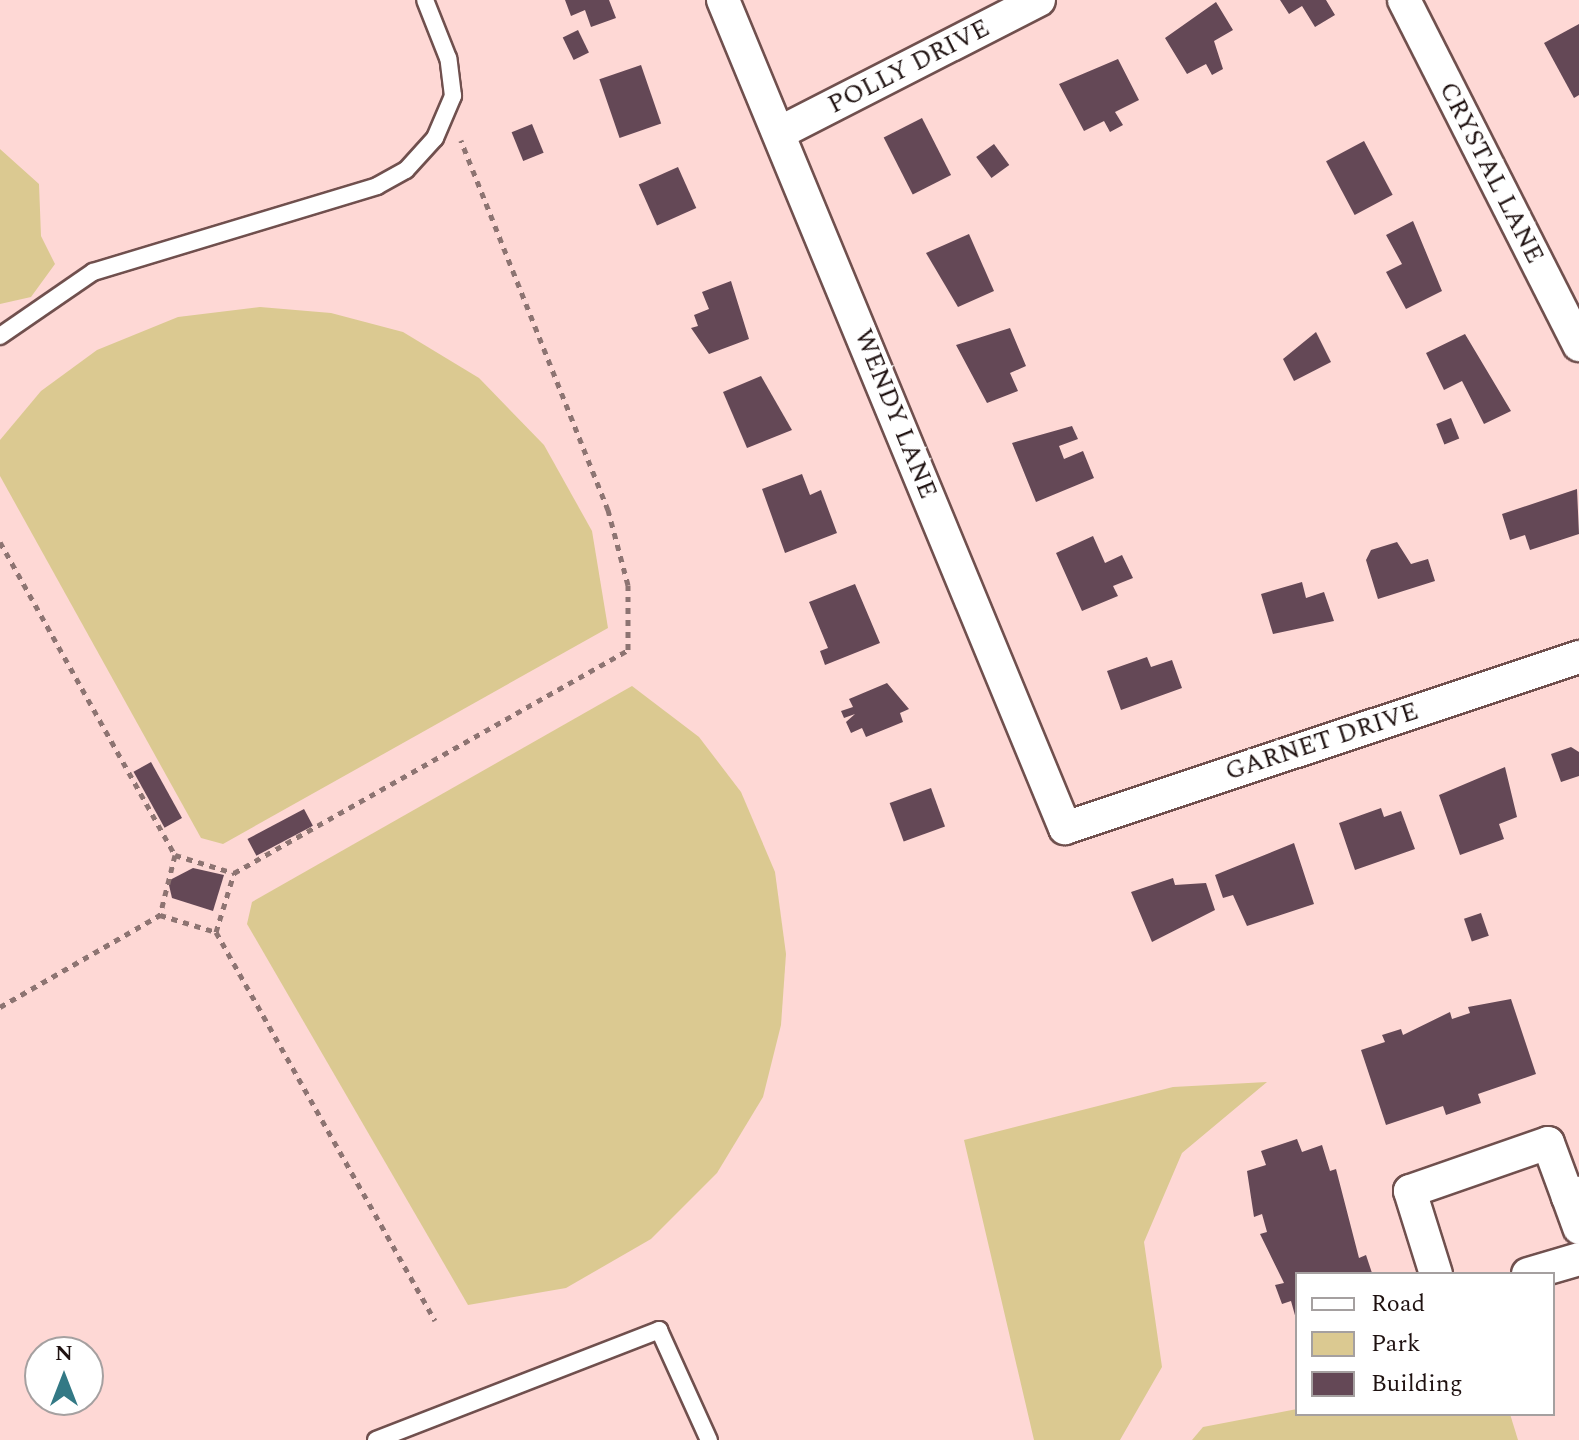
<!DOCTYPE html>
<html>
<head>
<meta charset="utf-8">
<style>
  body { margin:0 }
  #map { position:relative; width:1579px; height:1440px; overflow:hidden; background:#fed8d5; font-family:Spectral,serif }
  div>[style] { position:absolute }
  .green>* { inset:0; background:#dbc991 }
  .building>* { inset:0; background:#644856; transform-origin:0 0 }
  .path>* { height:5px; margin-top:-2.5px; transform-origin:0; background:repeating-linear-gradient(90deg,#8d7472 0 6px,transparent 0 12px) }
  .roads { filter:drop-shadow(2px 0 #70504e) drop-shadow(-2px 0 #70504e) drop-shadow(0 2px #70504e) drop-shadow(0 -2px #70504e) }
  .lane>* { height:16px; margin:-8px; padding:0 8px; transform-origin:8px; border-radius:8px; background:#fff }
  .street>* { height:32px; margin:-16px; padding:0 16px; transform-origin:16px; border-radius:16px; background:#fff }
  span { translate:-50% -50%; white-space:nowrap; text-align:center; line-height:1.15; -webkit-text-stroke:8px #fff; paint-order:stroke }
  .street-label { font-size:26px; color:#1f1211 }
  .legend { position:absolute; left:1295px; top:1272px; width:260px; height:144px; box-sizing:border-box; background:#fff; border:2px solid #a5a0a0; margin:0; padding:10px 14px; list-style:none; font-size:24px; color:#1f1211 }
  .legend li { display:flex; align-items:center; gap:16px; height:40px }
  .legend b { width:40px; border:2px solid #a5a0a0 }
  .north { position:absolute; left:24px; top:1336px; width:80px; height:80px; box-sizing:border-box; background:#fff; border:2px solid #a5a0a0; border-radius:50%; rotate:0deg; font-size:22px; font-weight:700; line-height:32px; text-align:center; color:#1f1211 }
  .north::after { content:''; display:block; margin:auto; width:28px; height:36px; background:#337985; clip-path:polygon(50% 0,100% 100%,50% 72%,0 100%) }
</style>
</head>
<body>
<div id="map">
  <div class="green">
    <div style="clip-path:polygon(0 149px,39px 184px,41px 236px,55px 264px,31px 297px,0 304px)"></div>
    <div style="clip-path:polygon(260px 307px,331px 313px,403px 332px,479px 378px,544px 445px,592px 531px,608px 628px,223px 844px,201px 838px,0 476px,0 440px,41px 391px,97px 350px,178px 317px)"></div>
    <div style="clip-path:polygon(632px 686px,699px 737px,741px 792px,775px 872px,786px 954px,781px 1025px,763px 1097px,717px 1173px,651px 1239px,566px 1288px,468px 1305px,247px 924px,252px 902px)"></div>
    <div style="clip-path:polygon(1267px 1082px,1182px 1153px,1144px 1242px,1162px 1367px,1120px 1440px,1034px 1440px,964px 1140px,1173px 1087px)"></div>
    <div style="clip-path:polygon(1297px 1409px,1510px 1414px,1518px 1440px,1192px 1440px,1203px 1427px)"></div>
  </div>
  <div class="building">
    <div style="clip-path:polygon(565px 0,609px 0,616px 18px,591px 27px,585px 10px,571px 16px)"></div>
    <div style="clip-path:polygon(1280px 0,1326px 0,1335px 15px,1315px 27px,1302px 6px,1289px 14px)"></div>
    <div style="clip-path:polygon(1216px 2px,1233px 30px,1214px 41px,1223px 69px,1212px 75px,1206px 64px,1187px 74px,1165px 38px)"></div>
    <div style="clip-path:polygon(1579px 24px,1579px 95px,1574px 98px,1544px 43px)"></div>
    <div style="left:578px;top:30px;width:25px;height:17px;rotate:64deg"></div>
    <div style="clip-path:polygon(1118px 59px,1139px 100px,1115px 112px,1123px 125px,1110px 132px,1104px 121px,1084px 131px,1059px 84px)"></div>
    <div style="left:641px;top:65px;width:62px;height:44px;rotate:71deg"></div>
    <div style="left:922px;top:118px;width:64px;height:43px;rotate:63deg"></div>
    <div style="left:532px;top:124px;width:31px;height:22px;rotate:68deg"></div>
    <div style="left:1364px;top:141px;width:61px;height:43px;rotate:62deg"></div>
    <div style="left:994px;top:144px;width:26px;height:22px;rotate:54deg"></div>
    <div style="left:678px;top:167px;width:45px;height:43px;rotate:66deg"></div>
    <div style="clip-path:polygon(1413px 221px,1442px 291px,1406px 309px,1386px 272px,1402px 264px,1386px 235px)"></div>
    <div style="clip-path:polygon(969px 234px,994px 291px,958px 307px,926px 253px)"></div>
    <div style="clip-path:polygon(731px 281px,749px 339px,709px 354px,691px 328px,698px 326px,694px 315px,709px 309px,702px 292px)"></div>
    <div style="clip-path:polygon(1010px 328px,1026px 366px,1010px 373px,1018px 391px,987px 403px,956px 345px)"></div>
    <div style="clip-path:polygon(1316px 332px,1331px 362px,1294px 381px,1283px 359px)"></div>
    <div style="clip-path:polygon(1465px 334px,1511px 411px,1484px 424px,1462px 381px,1444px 390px,1426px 353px)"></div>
    <div style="clip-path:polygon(761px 376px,792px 430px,747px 448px,723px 392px)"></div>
    <div style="left:1451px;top:418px;width:22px;height:16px;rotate:68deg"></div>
    <div style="clip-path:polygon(1072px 426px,1078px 439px,1059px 446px,1064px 459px,1083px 451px,1094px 478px,1036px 502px,1012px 443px)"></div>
    <div style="clip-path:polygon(802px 474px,810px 495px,821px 490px,837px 533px,785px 553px,762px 489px)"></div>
    <div style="clip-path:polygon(1577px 489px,1579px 534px,1530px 550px,1525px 535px,1510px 540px,1502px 514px)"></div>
    <div style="clip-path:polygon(1093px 536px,1105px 563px,1122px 555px,1133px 578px,1113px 586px,1118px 596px,1082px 611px,1056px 553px)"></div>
    <div style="clip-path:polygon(1397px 542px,1411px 564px,1428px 559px,1435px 581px,1378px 599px,1366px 560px,1371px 550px)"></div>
    <div style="clip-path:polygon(1302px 582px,1306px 598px,1324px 592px,1334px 621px,1273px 634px,1261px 594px)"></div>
    <div style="clip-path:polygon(855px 584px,880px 643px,825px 665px,820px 651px,828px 648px,809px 602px)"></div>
    <div style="clip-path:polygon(1147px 657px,1151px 667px,1172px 660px,1182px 688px,1121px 710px,1107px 671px)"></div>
    <div style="clip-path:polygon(887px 683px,909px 709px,900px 713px,903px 722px,866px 737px,862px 728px,851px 733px,846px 722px,855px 714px,844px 718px,841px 711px,853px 707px,849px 699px)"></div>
    <div style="clip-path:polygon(1571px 747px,1579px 752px,1579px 776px,1561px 782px,1551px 754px)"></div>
    <div style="left:151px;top:762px;width:64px;height:20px;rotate:61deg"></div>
    <div style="clip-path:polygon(1505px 767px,1517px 817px,1499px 824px,1504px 839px,1460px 855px,1439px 795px)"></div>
    <div style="left:931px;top:788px;width:41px;height:44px;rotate:70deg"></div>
    <div style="clip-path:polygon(1381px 808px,1384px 817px,1401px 811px,1415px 849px,1355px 870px,1339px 823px)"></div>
    <div style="left:304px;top:809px;width:19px;height:64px;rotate:62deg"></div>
    <div style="clip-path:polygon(1294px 843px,1314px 904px,1247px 926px,1233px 895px,1223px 898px,1215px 875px)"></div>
    <div style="clip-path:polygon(193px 868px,224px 875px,213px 911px,172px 898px,168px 881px)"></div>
    <div style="clip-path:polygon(1173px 878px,1175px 885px,1206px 883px,1215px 910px,1152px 942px,1131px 892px)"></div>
    <div style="left:1481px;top:913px;width:24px;height:18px;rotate:71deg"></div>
    <div style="clip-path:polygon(1511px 999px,1536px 1074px,1478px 1094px,1481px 1103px,1446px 1115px,1443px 1106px,1386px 1125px,1361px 1050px,1385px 1042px,1382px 1035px,1401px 1029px,1403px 1035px,1450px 1012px,1452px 1019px,1470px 1013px,1468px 1007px)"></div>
    <div style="clip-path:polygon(1297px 1139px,1302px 1152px,1322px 1145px,1330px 1171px,1336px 1169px,1359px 1258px,1366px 1255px,1372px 1273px,1297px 1274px,1296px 1319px,1291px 1301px,1282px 1304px,1275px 1285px,1284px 1283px,1260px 1234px,1267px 1232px,1262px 1214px,1254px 1217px,1247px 1171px,1266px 1165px,1261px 1151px)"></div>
  </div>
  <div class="path">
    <div style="left:0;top:542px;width:359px;rotate:60.8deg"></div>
    <div style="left:175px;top:855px;width:62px;rotate:104deg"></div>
    <div style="left:160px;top:915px;width:59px;rotate:16.9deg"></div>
    <div style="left:216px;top:932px;width:62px;rotate:-73deg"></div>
    <div style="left:175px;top:855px;width:62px;rotate:17deg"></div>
    <div style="left:234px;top:873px;width:453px;rotate:-29.5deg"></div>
    <div style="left:628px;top:650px;width:65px;rotate:-90deg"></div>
    <div style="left:628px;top:585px;width:78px;rotate:-104.9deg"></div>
    <div style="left:608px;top:510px;width:398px;rotate:-111.7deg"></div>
    <div style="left:216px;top:932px;width:446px;rotate:60.6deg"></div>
    <div style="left:0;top:1007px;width:185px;rotate:-29.9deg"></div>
  </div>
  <div class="roads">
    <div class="lane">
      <div style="left:0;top:336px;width:113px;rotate:-34.5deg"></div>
      <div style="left:93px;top:272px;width:297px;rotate:-16.8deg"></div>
      <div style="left:377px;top:186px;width:33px;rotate:-29deg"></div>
      <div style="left:406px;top:170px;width:43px;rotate:-47.8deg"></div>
      <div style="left:435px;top:138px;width:46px;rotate:-66.8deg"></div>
      <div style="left:453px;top:96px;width:38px;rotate:-97deg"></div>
      <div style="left:448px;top:58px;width:62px;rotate:-111.6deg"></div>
      <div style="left:376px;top:1440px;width:304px;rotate:-21.2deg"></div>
      <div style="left:659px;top:1330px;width:121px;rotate:65.6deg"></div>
    </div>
    <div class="street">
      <div style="left:723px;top:0;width:896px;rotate:67.56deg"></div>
      <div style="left:1065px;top:828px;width:542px;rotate:-18.4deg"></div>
      <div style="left:1404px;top:0;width:387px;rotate:63.1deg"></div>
      <div style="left:779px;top:133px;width:292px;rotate:-27.1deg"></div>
      <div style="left:1568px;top:1197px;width:33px;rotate:70deg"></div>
      <div style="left:1436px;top:1274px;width:87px;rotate:-107.4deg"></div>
      <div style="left:1410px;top:1191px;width:146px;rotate:-19.2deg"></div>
      <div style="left:1548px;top:1143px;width:58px;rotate:69.7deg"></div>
      <div style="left:1568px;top:1197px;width:12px;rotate:-20deg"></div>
      <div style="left:1528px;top:1274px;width:53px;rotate:-16.4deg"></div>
    </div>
  </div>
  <div class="street-label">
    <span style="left:909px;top:67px;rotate:-27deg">POLLY DRIVE</span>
    <span style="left:1491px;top:173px;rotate:63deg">CRYSTAL LANE</span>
    <span style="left:895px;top:414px;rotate:68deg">WENDY LANE</span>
    <span style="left:1322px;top:742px;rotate:-18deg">GARNET DRIVE</span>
  </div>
  <ul class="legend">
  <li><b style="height:10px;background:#fff"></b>Road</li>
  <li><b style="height:22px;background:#dbc991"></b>Park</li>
  <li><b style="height:22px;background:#644856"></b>Building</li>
  </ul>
  <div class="north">N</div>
</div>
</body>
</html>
